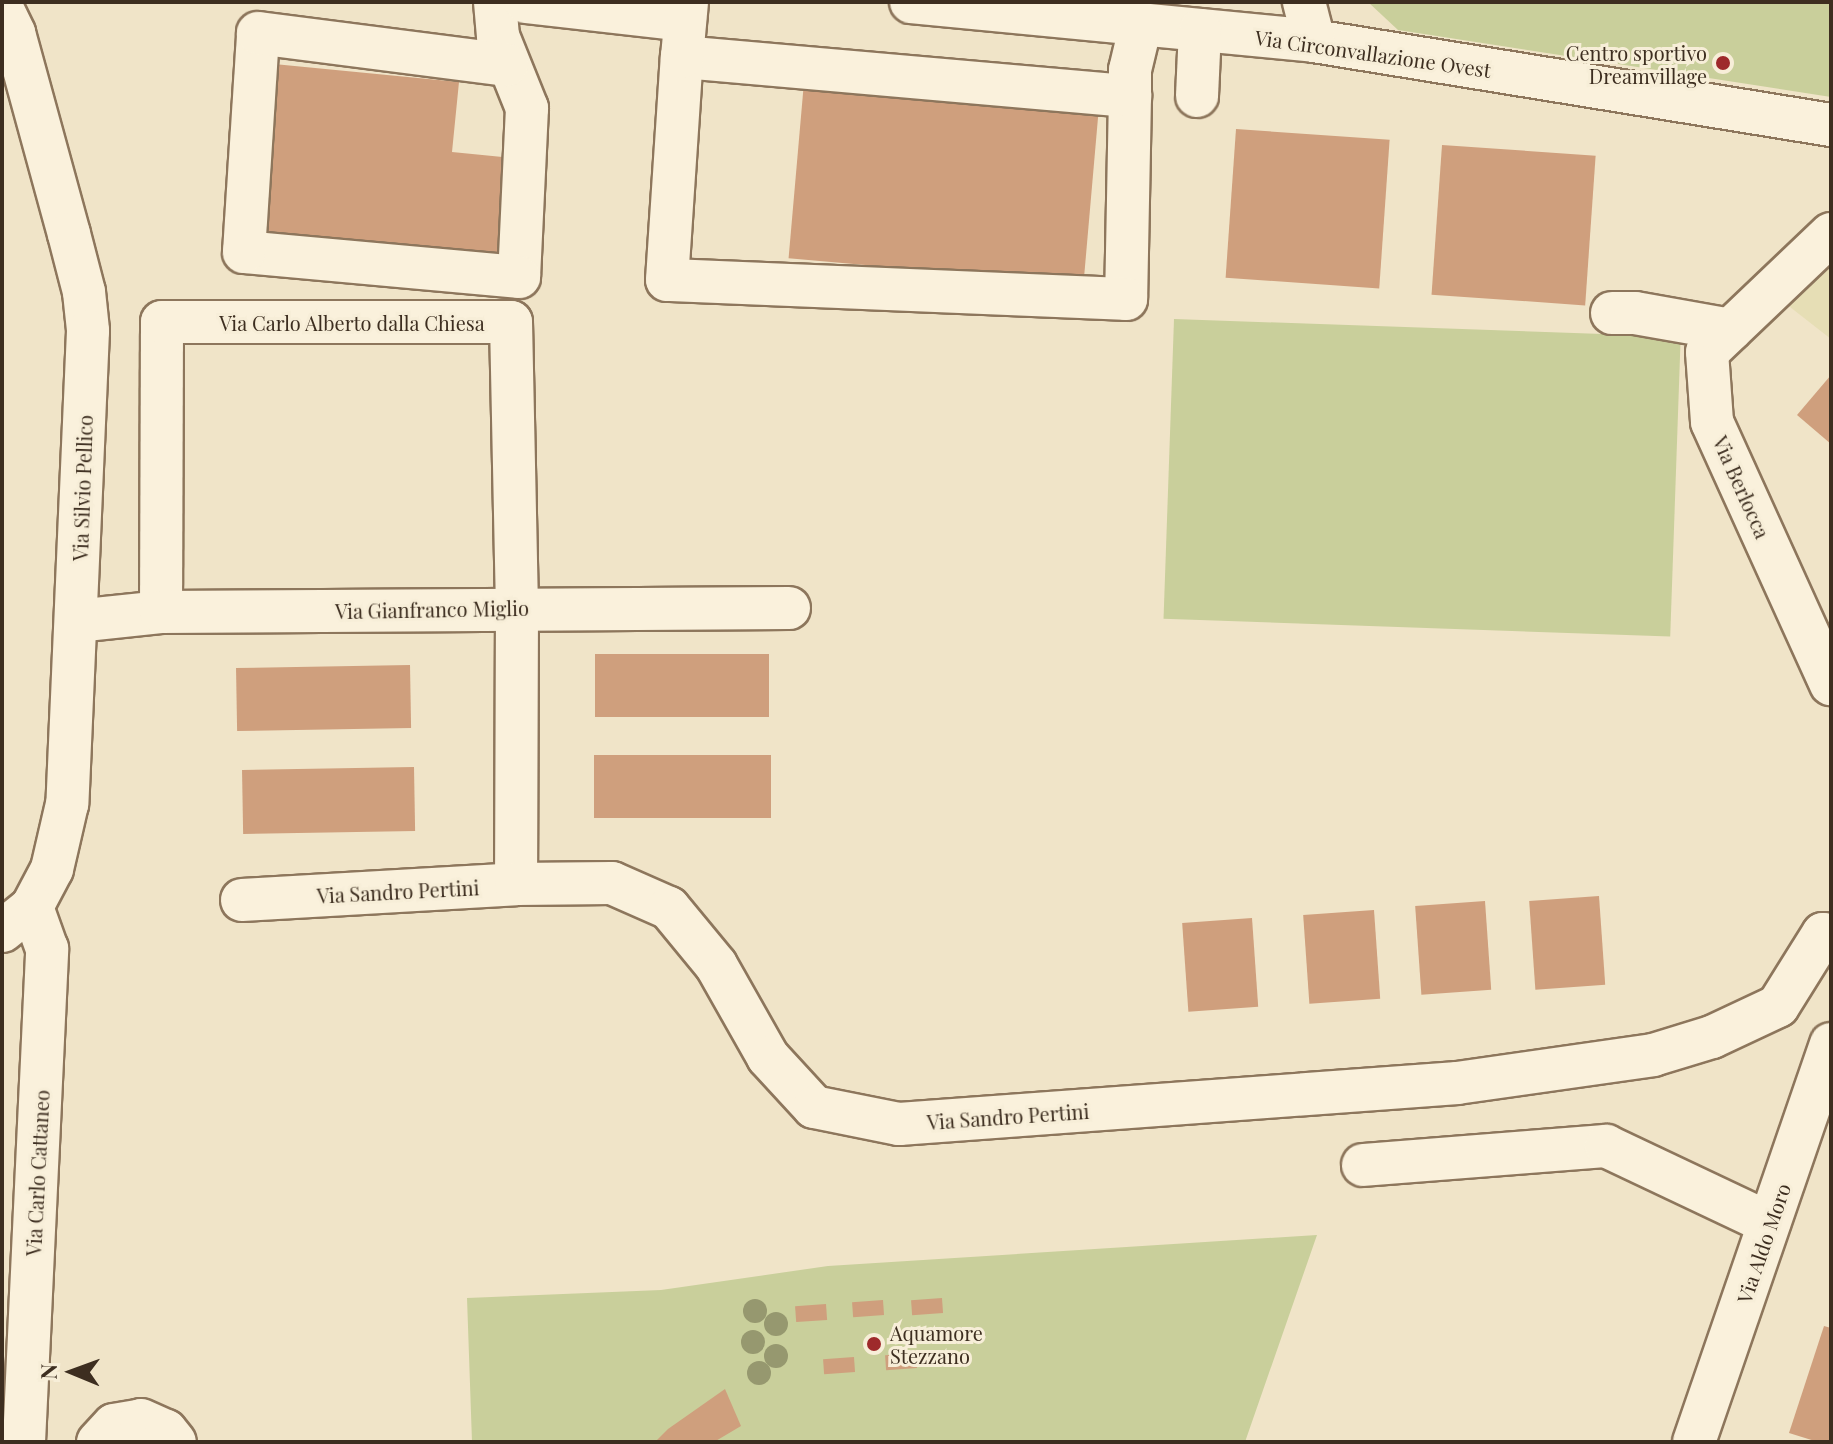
<!DOCTYPE html>
<html>
<head>
<meta charset="utf-8">
<style>
  body { margin:0 }
  #map { position:relative; width:1833px; height:1444px; overflow:hidden; background:#f0e4c8; font-family:"Playfair Display",serif }
  div>[style] { position:absolute }
  .farmland>* { inset:0; background:#e6deb5 }
  .green>* { inset:0; background:#c9cf9b; transform-origin:0 0 }
  .building>* { inset:0; background:#cf9f7d; transform-origin:0 0 }
  .roads { filter:drop-shadow(2px 0 #8d765c) drop-shadow(-2px 0 #8d765c) drop-shadow(0 2px #8d765c) drop-shadow(0 -2px #8d765c) }
  .minor>* { height:42px; margin:-21px; padding:0 21px; transform-origin:21px; border-radius:21px; background:#faf1dc }
  .trees>* { width:24px; height:24px; margin:-12px; border-radius:50%; background:#96986f }
  .dots>* { width:22px; height:22px; translate:-50% -50%; box-sizing:border-box; border:4px solid #f7eed8; border-radius:50% }
  span { translate:-50% -50%; white-space:nowrap; text-align:center; line-height:1.15; -webkit-text-stroke:6px #f7eed8; paint-order:stroke }
  .poi-label { font-size:20px; color:#3d2e20 }
  .right { translate:-100% -50%; text-align:right }
  .left { translate:0 -50%; text-align:left }
  .street-label { font-size:20px; color:#3d2e20 }
  .frame { position:absolute; inset:0; border:4px solid #3d2e20; pointer-events:none }
  .north { position:absolute; left:32px; top:1332px; width:80px; height:80px; -webkit-text-stroke:6px #f7eed8; paint-order:stroke; rotate:271deg; font-size:22px; font-weight:700; line-height:32px; text-align:center; color:#3d2e20 }
  .north::after { content:''; display:block; margin:auto; width:28px; height:36px; background:#3d2e20; clip-path:polygon(50% 0,100% 100%,50% 72%,0 100%) }
</style>
</head>
<body>
<div id="map">
  <div class="farmland">
    <div style="clip-path:polygon(1831px 243px,1831px 339px,1781px 300px)"></div>
  </div>
  <div class="green">
    <div style="clip-path:polygon(1368px 2px,1831px 2px,1831px 97px,1398px 30px)"></div>
    <div style="left:1174px;top:319px;width:507px;height:300px;rotate:2deg"></div>
    <div style="clip-path:polygon(1317px 1235px,1245px 1442px,472px 1442px,467px 1298px,661px 1290px,828px 1266px)"></div>
  </div>
  <div class="building">
    <div style="clip-path:polygon(274px 64px,459px 82px,452px 152px,524px 159px,514px 266px,257px 241px)"></div>
    <div style="left:804px;top:82px;width:296px;height:177px;rotate:5deg"></div>
    <div style="left:1236px;top:129px;width:154px;height:149px;rotate:4deg"></div>
    <div style="left:1442px;top:145px;width:154px;height:150px;rotate:4deg"></div>
    <div style="clip-path:polygon(1831px 375px,1831px 444px,1797px 415px)"></div>
    <div style="left:595px;top:654px;width:174px;height:63px"></div>
    <div style="left:410px;top:665px;width:63px;height:174px;rotate:89deg"></div>
    <div style="left:771px;top:755px;width:63px;height:177px;rotate:90deg"></div>
    <div style="left:414px;top:767px;width:64px;height:172px;rotate:89deg"></div>
    <div style="left:1599px;top:896px;width:89px;height:70px;rotate:86deg"></div>
    <div style="left:1485px;top:901px;width:89px;height:70px;rotate:86deg"></div>
    <div style="left:1374px;top:910px;width:89px;height:71px;rotate:86deg"></div>
    <div style="left:1252px;top:918px;width:89px;height:70px;rotate:86deg"></div>
    <div style="left:942px;top:1298px;width:15px;height:31px;rotate:86deg"></div>
    <div style="left:883px;top:1300px;width:15px;height:31px;rotate:86deg"></div>
    <div style="left:826px;top:1304px;width:16px;height:31px;rotate:86deg"></div>
    <div style="clip-path:polygon(1824px 1326px,1831px 1328px,1831px 1442px,1818px 1442px,1789px 1433px)"></div>
    <div style="left:916px;top:1353px;width:15px;height:31px;rotate:86deg"></div>
    <div style="left:854px;top:1357px;width:15px;height:31px;rotate:86deg"></div>
    <div style="clip-path:polygon(725px 1389px,741px 1426px,714px 1442px,655px 1442px,668px 1429px)"></div>
  </div>
  <div class="roads">
    <div class="minor">
      <div style="left:495px;top:2px;width:34px;rotate:85deg"></div>
      <div style="left:498px;top:36px;width:78px;rotate:68.1deg"></div>
      <div style="left:527px;top:108px;width:169px;rotate:92.7deg"></div>
      <div style="left:519px;top:277px;width:276px;rotate:-174.8deg"></div>
      <div style="left:244px;top:252px;width:219px;rotate:-86.3deg"></div>
      <div style="left:258px;top:33px;width:251px;rotate:7.3deg"></div>
      <div style="left:526px;top:2px;width:160px;rotate:6.5deg"></div>
      <div style="left:911px;top:2px;width:405px;rotate:5.5deg"></div>
      <div style="left:1314px;top:41px;width:524px;rotate:9.23deg"></div>
      <div style="left:1304px;top:2px;width:40px;rotate:75.6deg"></div>
      <div style="left:2px;top:8px;width:28px;rotate:64deg"></div>
      <div style="left:14px;top:33px;width:208px;rotate:74.7deg"></div>
      <div style="left:69px;top:234px;width:60px;rotate:75.5deg"></div>
      <div style="left:84px;top:292px;width:39px;rotate:84deg"></div>
      <div style="left:88px;top:331px;width:473px;rotate:92.5deg"></div>
      <div style="left:67px;top:804px;width:67px;rotate:103deg"></div>
      <div style="left:52px;top:869px;width:43px;rotate:117.8deg"></div>
      <div style="left:32px;top:907px;width:38px;rotate:141deg"></div>
      <div style="left:682px;top:57px;width:450px;rotate:5deg"></div>
      <div style="left:1130px;top:96px;width:203px;rotate:91.1deg"></div>
      <div style="left:1126px;top:299px;width:459px;rotate:-177.6deg"></div>
      <div style="left:667px;top:280px;width:224px;rotate:-86.2deg"></div>
      <div style="left:682px;top:57px;width:55px;rotate:-84.8deg"></div>
      <div style="left:1130px;top:96px;width:26px;rotate:-90deg"></div>
      <div style="left:1130px;top:70px;width:47px;rotate:-76.6deg"></div>
      <div style="left:1197px;top:96px;width:66px;rotate:-87.4deg"></div>
      <div style="left:1831px;top:234px;width:171px;rotate:136.4deg"></div>
      <div style="left:1707px;top:352px;width:70px;rotate:85.9deg"></div>
      <div style="left:1712px;top:422px;width:288px;rotate:65.6deg"></div>
      <div style="left:1612px;top:313px;width:23px"></div>
      <div style="left:1635px;top:313px;width:97px;rotate:10deg"></div>
      <div style="left:161px;top:612px;width:290px;rotate:-89.8deg"></div>
      <div style="left:162px;top:322px;width:349px"></div>
      <div style="left:511px;top:322px;width:286px;rotate:88.8deg"></div>
      <div style="left:517px;top:608px;width:276px;rotate:90.2deg"></div>
      <div style="left:76px;top:621px;width:85px;rotate:-6deg"></div>
      <div style="left:161px;top:612px;width:628px;rotate:-0.36deg"></div>
      <div style="left:242px;top:900px;width:274px;rotate:-3.3deg"></div>
      <div style="left:516px;top:884px;width:96px;rotate:-0.6deg"></div>
      <div style="left:612px;top:883px;width:62px;rotate:23.7deg"></div>
      <div style="left:669px;top:908px;width:74px;rotate:50.5deg"></div>
      <div style="left:716px;top:965px;width:106px;rotate:60.5deg"></div>
      <div style="left:768px;top:1057px;width:68px;rotate:47.4deg"></div>
      <div style="left:814px;top:1107px;width:87px;rotate:11.3deg"></div>
      <div style="left:899px;top:1124px;width:560px;rotate:-4.2deg"></div>
      <div style="left:1457px;top:1083px;width:198px;rotate:-8.1deg"></div>
      <div style="left:1653px;top:1055px;width:62px;rotate:-17deg"></div>
      <div style="left:1712px;top:1037px;width:73px;rotate:-25.2deg"></div>
      <div style="left:1778px;top:1006px;width:85px;rotate:-58deg"></div>
      <div style="left:1823px;top:934px;width:8px;rotate:7deg"></div>
      <div style="left:1363px;top:1165px;width:244px;rotate:-4.5deg"></div>
      <div style="left:1606px;top:1146px;width:180px;rotate:25.3deg"></div>
      <div style="left:24px;top:1442px;width:494px;rotate:-87.3deg"></div>
      <div style="left:47px;top:949px;width:45px;rotate:-109.7deg"></div>
      <div style="left:98px;top:1442px;width:23px;rotate:-47deg"></div>
      <div style="left:114px;top:1425px;width:27px;rotate:-10deg"></div>
      <div style="left:141px;top:1420px;width:27px;rotate:24deg"></div>
      <div style="left:166px;top:1431px;width:14px;rotate:51deg"></div>
      <div style="left:1694px;top:1442px;width:421px;rotate:-71deg"></div>
    </div>
  </div>
  <div class="trees">
    <div style="left:755px;top:1311px"></div>
    <div style="left:776px;top:1324px"></div>
    <div style="left:753px;top:1342px"></div>
    <div style="left:776px;top:1356px"></div>
    <div style="left:759px;top:1373px"></div>
  </div>
  <div class="dots">
    <div style="left:1723px;top:63px;background:#9e2a2b"></div>
    <div style="left:874px;top:1344px;background:#9e2a2b"></div>
  </div>
  <div class="poi-label">
    <span class="right" style="left:1707px;top:64px">Centro sportivo<br>Dreamvillage</span>
    <span class="left" style="left:890px;top:1344px">Aquamore<br>Stezzano</span>
  </div>
  <div class="street-label">
    <span style="left:1373px;top:53px;rotate:8deg">Via Circonvallazione Ovest</span>
    <span style="left:352px;top:322px">Via Carlo Alberto dalla Chiesa</span>
    <span style="left:1742px;top:487px;rotate:66deg">Via Berlocca</span>
    <span style="left:82px;top:488px;rotate:-88deg">Via Silvio Pellico</span>
    <span style="left:432px;top:609px;rotate:-1deg">Via Gianfranco Miglio</span>
    <span style="left:398px;top:891px;rotate:-3deg">Via Sandro Pertini</span>
    <span style="left:1008px;top:1116px;rotate:-4deg">Via Sandro Pertini</span>
    <span style="left:37px;top:1173px;rotate:-87deg">Via Carlo Cattaneo</span>
    <span style="left:1763px;top:1243px;rotate:-71deg">Via Aldo Moro</span>
  </div>
  <div class="frame"></div>
  <div class="north">N</div>
</div>
</body>
</html>
